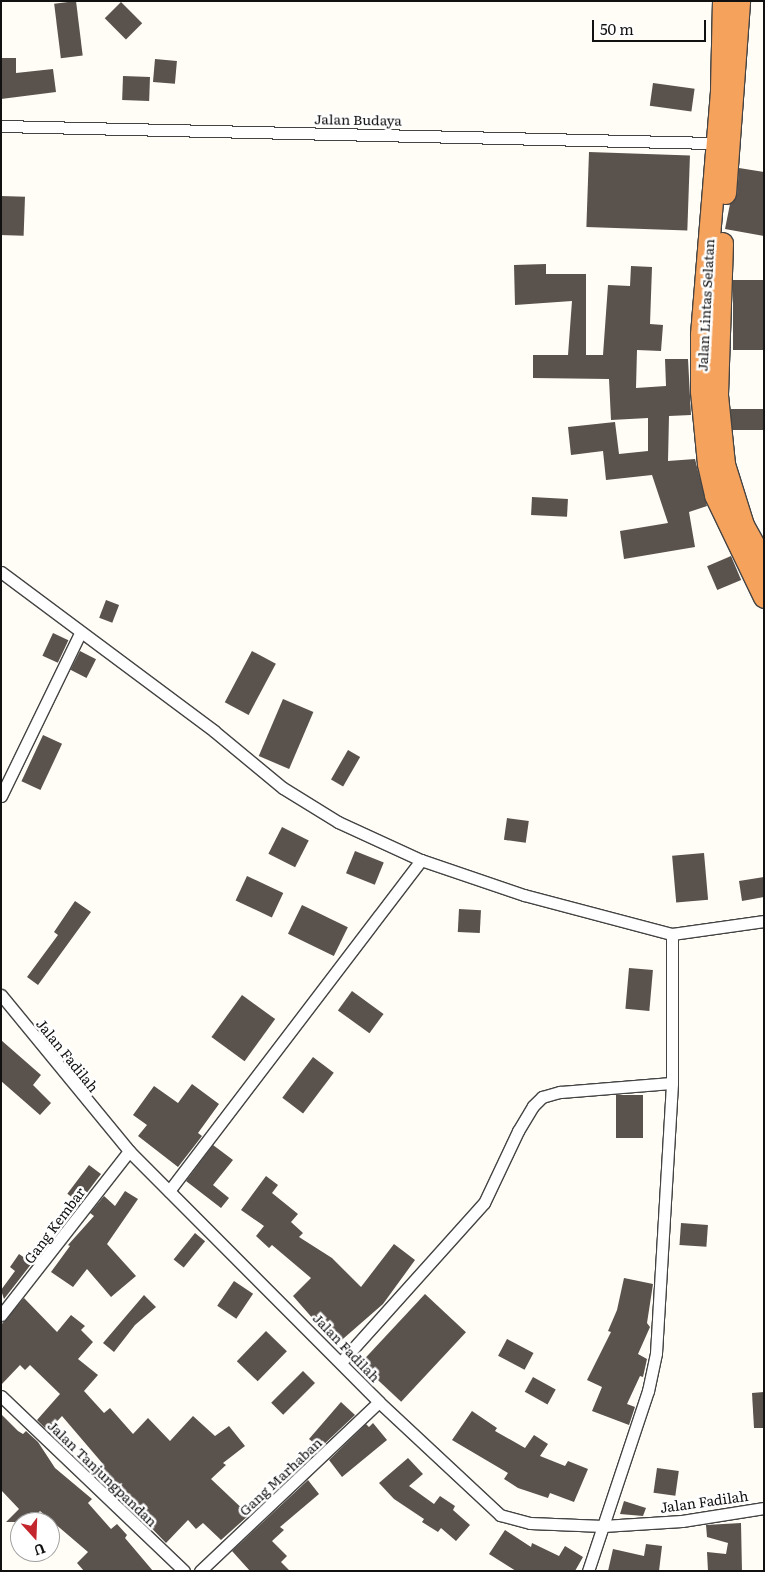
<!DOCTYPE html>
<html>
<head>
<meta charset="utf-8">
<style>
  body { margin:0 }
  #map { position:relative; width:765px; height:1572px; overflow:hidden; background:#fffdf5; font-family:Literata,serif }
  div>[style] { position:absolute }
  .building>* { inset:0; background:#5a524d; transform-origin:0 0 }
  .roads { filter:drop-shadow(1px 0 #444) drop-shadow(-1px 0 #444) drop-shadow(0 1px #444) drop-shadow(0 -1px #444) }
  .street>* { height:11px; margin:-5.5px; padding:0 5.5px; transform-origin:5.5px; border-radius:5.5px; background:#fff }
  .highway>* { height:21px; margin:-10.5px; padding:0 10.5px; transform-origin:10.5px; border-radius:10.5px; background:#f5a25d }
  span { translate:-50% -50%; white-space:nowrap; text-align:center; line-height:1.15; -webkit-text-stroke:5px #fff; paint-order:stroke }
  .street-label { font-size:14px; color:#111 }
  .frame { position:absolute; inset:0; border:2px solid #111; pointer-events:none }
  .north { position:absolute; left:10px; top:1512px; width:50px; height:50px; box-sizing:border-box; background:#fff; border:1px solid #a0a0a0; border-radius:50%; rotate:160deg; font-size:14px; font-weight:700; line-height:20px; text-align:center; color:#111 }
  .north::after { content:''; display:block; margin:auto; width:18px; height:22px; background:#c4262e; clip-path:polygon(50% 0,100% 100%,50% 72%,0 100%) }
  .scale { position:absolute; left:592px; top:20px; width:114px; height:22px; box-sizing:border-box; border:2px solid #111; border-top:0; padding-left:6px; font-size:15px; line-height:18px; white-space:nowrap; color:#111; -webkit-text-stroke:4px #fff; paint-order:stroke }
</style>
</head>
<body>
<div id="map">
  <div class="building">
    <div style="left:76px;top:1px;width:55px;height:22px;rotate:83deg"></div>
    <div style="left:121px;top:2px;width:30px;height:23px;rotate:45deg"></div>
    <div style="clip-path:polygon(1px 58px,16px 58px,16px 73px,53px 69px,56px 92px,1px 99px)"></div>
    <div style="left:155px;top:59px;width:22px;height:23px;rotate:5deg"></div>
    <div style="left:123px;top:76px;width:27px;height:24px;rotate:2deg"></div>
    <div style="left:653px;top:83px;width:42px;height:23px;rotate:8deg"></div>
    <div style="left:589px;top:152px;width:101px;height:75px;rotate:2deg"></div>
    <div style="clip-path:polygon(739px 168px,764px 172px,764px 236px,725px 229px,730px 204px,737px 194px)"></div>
    <div style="left:1px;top:196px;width:24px;height:39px;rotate:2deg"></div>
    <div style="clip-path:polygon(546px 264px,546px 274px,586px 274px,586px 355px,603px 355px,608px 285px,630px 286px,631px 266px,652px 267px,650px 324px,663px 325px,661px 351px,637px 350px,636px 388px,666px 386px,665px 359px,688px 359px,691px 415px,669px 416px,668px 461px,695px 459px,707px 506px,689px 512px,695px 547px,624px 559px,620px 531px,668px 523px,652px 475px,606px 480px,603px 451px,571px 455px,568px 427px,615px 422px,619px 454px,648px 451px,648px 418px,611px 420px,609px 379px,533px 378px,533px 355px,568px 355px,572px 301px,515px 305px,514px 265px)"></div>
    <div style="left:764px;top:280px;width:70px;height:31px;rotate:90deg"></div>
    <div style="left:764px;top:409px;width:21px;height:33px;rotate:90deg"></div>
    <div style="left:532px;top:497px;width:36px;height:18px;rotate:3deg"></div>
    <div style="left:731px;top:556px;width:26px;height:26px;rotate:67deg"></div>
    <div style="left:106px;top:600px;width:14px;height:19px;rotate:21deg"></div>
    <div style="left:53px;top:633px;width:17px;height:25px;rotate:25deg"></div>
    <div style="left:80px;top:651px;width:18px;height:21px;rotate:27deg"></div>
    <div style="left:252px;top:651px;width:27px;height:58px;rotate:28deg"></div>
    <div style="left:283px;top:699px;width:33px;height:62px;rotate:23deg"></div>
    <div style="left:43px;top:735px;width:21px;height:51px;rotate:25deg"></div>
    <div style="left:348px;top:750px;width:14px;height:34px;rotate:30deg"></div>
    <div style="left:507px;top:818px;width:22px;height:22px;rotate:8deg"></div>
    <div style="left:282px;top:827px;width:30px;height:30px;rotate:27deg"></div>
    <div style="left:355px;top:851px;width:31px;height:24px;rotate:22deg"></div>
    <div style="left:704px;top:853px;width:47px;height:32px;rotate:85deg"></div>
    <div style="left:247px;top:876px;width:40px;height:27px;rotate:25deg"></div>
    <div style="clip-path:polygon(764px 877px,764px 897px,742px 901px,739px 881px)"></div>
    <div style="clip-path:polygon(75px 901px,91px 912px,38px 985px,27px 977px,58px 935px,54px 932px)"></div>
    <div style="left:302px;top:905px;width:51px;height:32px;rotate:26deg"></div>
    <div style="left:459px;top:909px;width:22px;height:23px;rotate:3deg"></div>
    <div style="left:629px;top:968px;width:24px;height:41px;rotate:5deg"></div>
    <div style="left:352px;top:991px;width:39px;height:24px;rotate:36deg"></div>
    <div style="left:242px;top:995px;width:41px;height:52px;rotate:36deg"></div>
    <div style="clip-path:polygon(1px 1040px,41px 1075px,33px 1085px,51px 1103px,40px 1115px,1px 1081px)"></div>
    <div style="left:313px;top:1057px;width:26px;height:51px;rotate:37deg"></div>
    <div style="clip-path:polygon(192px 1084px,219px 1104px,198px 1133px,202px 1136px,178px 1167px,138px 1136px,147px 1125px,133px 1115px,154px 1086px,178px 1103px)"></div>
    <div style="left:616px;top:1095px;width:27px;height:43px"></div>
    <div style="clip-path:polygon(213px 1145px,233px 1160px,213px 1185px,229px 1198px,221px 1208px,186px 1181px)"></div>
    <div style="left:89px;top:1165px;width:15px;height:36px;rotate:37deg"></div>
    <div style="clip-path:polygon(266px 1176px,278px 1185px,272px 1193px,298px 1214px,291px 1222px,303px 1233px,299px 1237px,332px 1258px,361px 1287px,394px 1244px,415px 1260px,383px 1304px,336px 1345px,293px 1296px,311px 1278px,272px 1245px,269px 1248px,256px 1236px,264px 1226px,241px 1210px)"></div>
    <div style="clip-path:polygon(125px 1191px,138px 1199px,107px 1244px,136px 1276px,111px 1297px,87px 1269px,73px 1287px,51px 1272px,70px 1246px,68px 1245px,94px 1216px,90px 1213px,104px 1196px,115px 1206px)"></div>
    <div style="left:681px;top:1223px;width:27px;height:22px;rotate:4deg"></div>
    <div style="left:195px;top:1233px;width:13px;height:34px;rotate:39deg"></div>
    <div style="clip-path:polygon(19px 1254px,32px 1263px,4px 1299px,1px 1290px,15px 1271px,10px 1267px)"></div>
    <div style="clip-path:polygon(624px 1278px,653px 1284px,647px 1323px,650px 1327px,638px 1354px,647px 1359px,643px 1377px,640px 1376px,627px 1404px,635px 1407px,629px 1425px,592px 1411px,602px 1387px,587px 1380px,611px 1332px,608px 1331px,617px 1310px)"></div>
    <div style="left:234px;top:1281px;width:23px;height:30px;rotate:34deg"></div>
    <div style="left:425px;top:1294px;width:56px;height:95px;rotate:43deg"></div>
    <div style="clip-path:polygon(144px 1295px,156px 1307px,135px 1325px,114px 1352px,103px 1343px)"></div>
    <div style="clip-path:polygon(24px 1298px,57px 1332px,71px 1315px,85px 1326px,81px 1330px,93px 1342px,78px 1359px,98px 1375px,84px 1391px,104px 1413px,110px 1408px,133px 1434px,148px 1418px,170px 1441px,193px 1416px,215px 1436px,229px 1426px,245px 1446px,223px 1463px,226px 1465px,211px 1479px,249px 1515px,221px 1540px,203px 1523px,196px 1529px,188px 1520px,166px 1543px,96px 1471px,103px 1464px,62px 1416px,48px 1431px,37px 1420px,60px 1394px,30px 1365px,25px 1370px,20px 1365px,1px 1385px,1px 1325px)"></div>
    <div style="left:266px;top:1331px;width:29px;height:42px;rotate:44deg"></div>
    <div style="left:507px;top:1339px;width:30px;height:19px;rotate:28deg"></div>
    <div style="left:303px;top:1371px;width:17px;height:45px;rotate:45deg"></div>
    <div style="left:533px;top:1377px;width:26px;height:17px;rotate:29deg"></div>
    <div style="clip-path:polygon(764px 1392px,764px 1428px,754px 1428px,752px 1393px)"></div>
    <div style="clip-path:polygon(341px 1402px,355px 1415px,320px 1448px,309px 1439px)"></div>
    <div style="clip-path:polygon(472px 1411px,497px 1428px,495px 1431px,525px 1448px,534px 1435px,548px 1444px,540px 1456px,565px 1466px,568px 1461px,588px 1469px,574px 1502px,550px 1493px,548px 1498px,518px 1488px,504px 1479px,508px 1473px,452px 1440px)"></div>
    <div style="clip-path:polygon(1px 1414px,18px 1431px,23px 1434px,26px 1431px,38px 1442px,55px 1468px,92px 1499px,88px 1503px,111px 1529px,117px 1524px,127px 1535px,125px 1538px,153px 1571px,84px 1571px,77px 1563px,88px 1552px,40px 1511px,29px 1522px,6px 1522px,19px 1509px,1px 1490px)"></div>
    <div style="clip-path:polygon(373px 1423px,387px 1440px,342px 1477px,329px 1460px,366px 1424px,369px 1427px)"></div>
    <div style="clip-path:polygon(408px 1458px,423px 1474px,409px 1486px,434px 1504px,440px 1496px,455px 1506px,453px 1510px,470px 1525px,456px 1541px,441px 1528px,438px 1532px,422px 1522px,424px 1519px,394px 1499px,379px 1483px)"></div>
    <div style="left:657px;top:1468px;width:22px;height:25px;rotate:8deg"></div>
    <div style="clip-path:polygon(308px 1480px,319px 1494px,280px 1527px,284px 1530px,272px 1541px,287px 1556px,281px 1562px,290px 1571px,250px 1571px,232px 1551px)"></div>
    <div style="clip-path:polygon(624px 1501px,646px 1508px,643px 1516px,620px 1514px)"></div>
    <div style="clip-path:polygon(741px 1523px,742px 1571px,708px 1571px,707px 1552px,726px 1554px,728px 1543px,707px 1537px,706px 1525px)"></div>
    <div style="clip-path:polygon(505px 1530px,531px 1547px,532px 1543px,559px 1556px,565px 1546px,583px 1557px,575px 1571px,516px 1571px,489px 1554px)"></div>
    <div style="clip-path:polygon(646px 1544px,662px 1546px,659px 1571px,608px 1571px,613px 1549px,644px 1556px)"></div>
  </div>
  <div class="roads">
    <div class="street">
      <div style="left:1px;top:126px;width:713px;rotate:1.37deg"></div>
      <div style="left:1px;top:572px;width:266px;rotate:36.7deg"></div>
      <div style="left:214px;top:731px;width:89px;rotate:39.6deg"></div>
      <div style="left:283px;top:788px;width:65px;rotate:31.7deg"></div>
      <div style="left:338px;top:822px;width:91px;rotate:24.6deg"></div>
      <div style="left:421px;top:860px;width:109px;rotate:18.8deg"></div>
      <div style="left:524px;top:895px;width:153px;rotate:14.8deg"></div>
      <div style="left:672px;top:934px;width:93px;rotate:-8deg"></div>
      <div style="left:1px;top:796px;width:181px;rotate:-64.1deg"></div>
      <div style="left:1px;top:995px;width:202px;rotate:50.6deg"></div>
      <div style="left:129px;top:1151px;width:354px;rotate:45.1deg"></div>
      <div style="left:379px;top:1402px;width:166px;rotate:43deg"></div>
      <div style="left:500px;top:1515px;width:31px;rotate:15deg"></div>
      <div style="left:530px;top:1523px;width:73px;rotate:2.4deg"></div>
      <div style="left:603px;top:1526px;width:79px;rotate:-3.6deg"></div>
      <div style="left:682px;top:1521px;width:83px;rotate:-9deg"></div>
      <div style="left:169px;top:1191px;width:416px;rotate:-52.7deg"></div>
      <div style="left:1px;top:1315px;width:208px;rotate:-52deg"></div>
      <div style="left:342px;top:1361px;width:212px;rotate:-48.1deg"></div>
      <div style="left:484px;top:1203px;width:80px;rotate:-64.7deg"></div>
      <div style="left:518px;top:1131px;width:29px;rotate:-59deg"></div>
      <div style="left:533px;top:1106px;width:13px;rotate:-45deg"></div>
      <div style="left:542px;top:1097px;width:19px;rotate:-16deg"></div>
      <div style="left:560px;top:1092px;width:112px;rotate:-4.6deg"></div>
      <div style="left:1px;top:1396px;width:253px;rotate:43.7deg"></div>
      <div style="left:200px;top:1571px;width:246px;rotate:-43.4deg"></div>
      <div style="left:588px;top:1571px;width:190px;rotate:-71.6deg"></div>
      <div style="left:648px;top:1391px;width:39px;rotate:-78deg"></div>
      <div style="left:656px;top:1353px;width:270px;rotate:-86.6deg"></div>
      <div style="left:672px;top:1083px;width:149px;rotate:-90deg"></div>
    </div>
    <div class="highway">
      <div style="left:723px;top:1px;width:90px;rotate:91.3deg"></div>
      <div style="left:721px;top:91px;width:244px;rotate:94.7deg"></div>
      <div style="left:701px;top:334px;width:57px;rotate:90deg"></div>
      <div style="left:701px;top:391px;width:73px;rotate:84.5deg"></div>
      <div style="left:708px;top:464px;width:32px;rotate:77deg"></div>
      <div style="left:715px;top:495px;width:113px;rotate:64.3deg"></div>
      <div style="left:725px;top:193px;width:193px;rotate:-85.8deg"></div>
      <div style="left:722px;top:243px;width:152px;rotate:91.9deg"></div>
      <div style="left:717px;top:395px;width:69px;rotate:84.2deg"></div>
      <div style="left:724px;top:464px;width:64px;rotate:72.7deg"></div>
      <div style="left:743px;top:525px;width:43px;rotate:61.1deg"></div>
    </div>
  </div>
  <div class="street-label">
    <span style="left:358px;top:119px;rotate:1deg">Jalan Budaya</span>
    <span style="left:705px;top:305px;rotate:-87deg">Jalan Lintas Selatan</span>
    <span style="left:68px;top:1055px;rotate:51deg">Jalan Fadilah</span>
    <span style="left:54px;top:1225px;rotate:-53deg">Gang Kembar</span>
    <span style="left:347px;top:1347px;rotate:46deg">Jalan Fadilah</span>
    <span style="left:103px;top:1473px;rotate:44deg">Jalan Tanjungpandan</span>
    <span style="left:280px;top:1476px;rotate:-43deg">Gang Marhaban</span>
    <span style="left:704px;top:1501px;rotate:-8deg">Jalan Fadilah</span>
  </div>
  <div class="frame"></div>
  <div class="north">U</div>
  <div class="scale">50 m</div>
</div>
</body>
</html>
